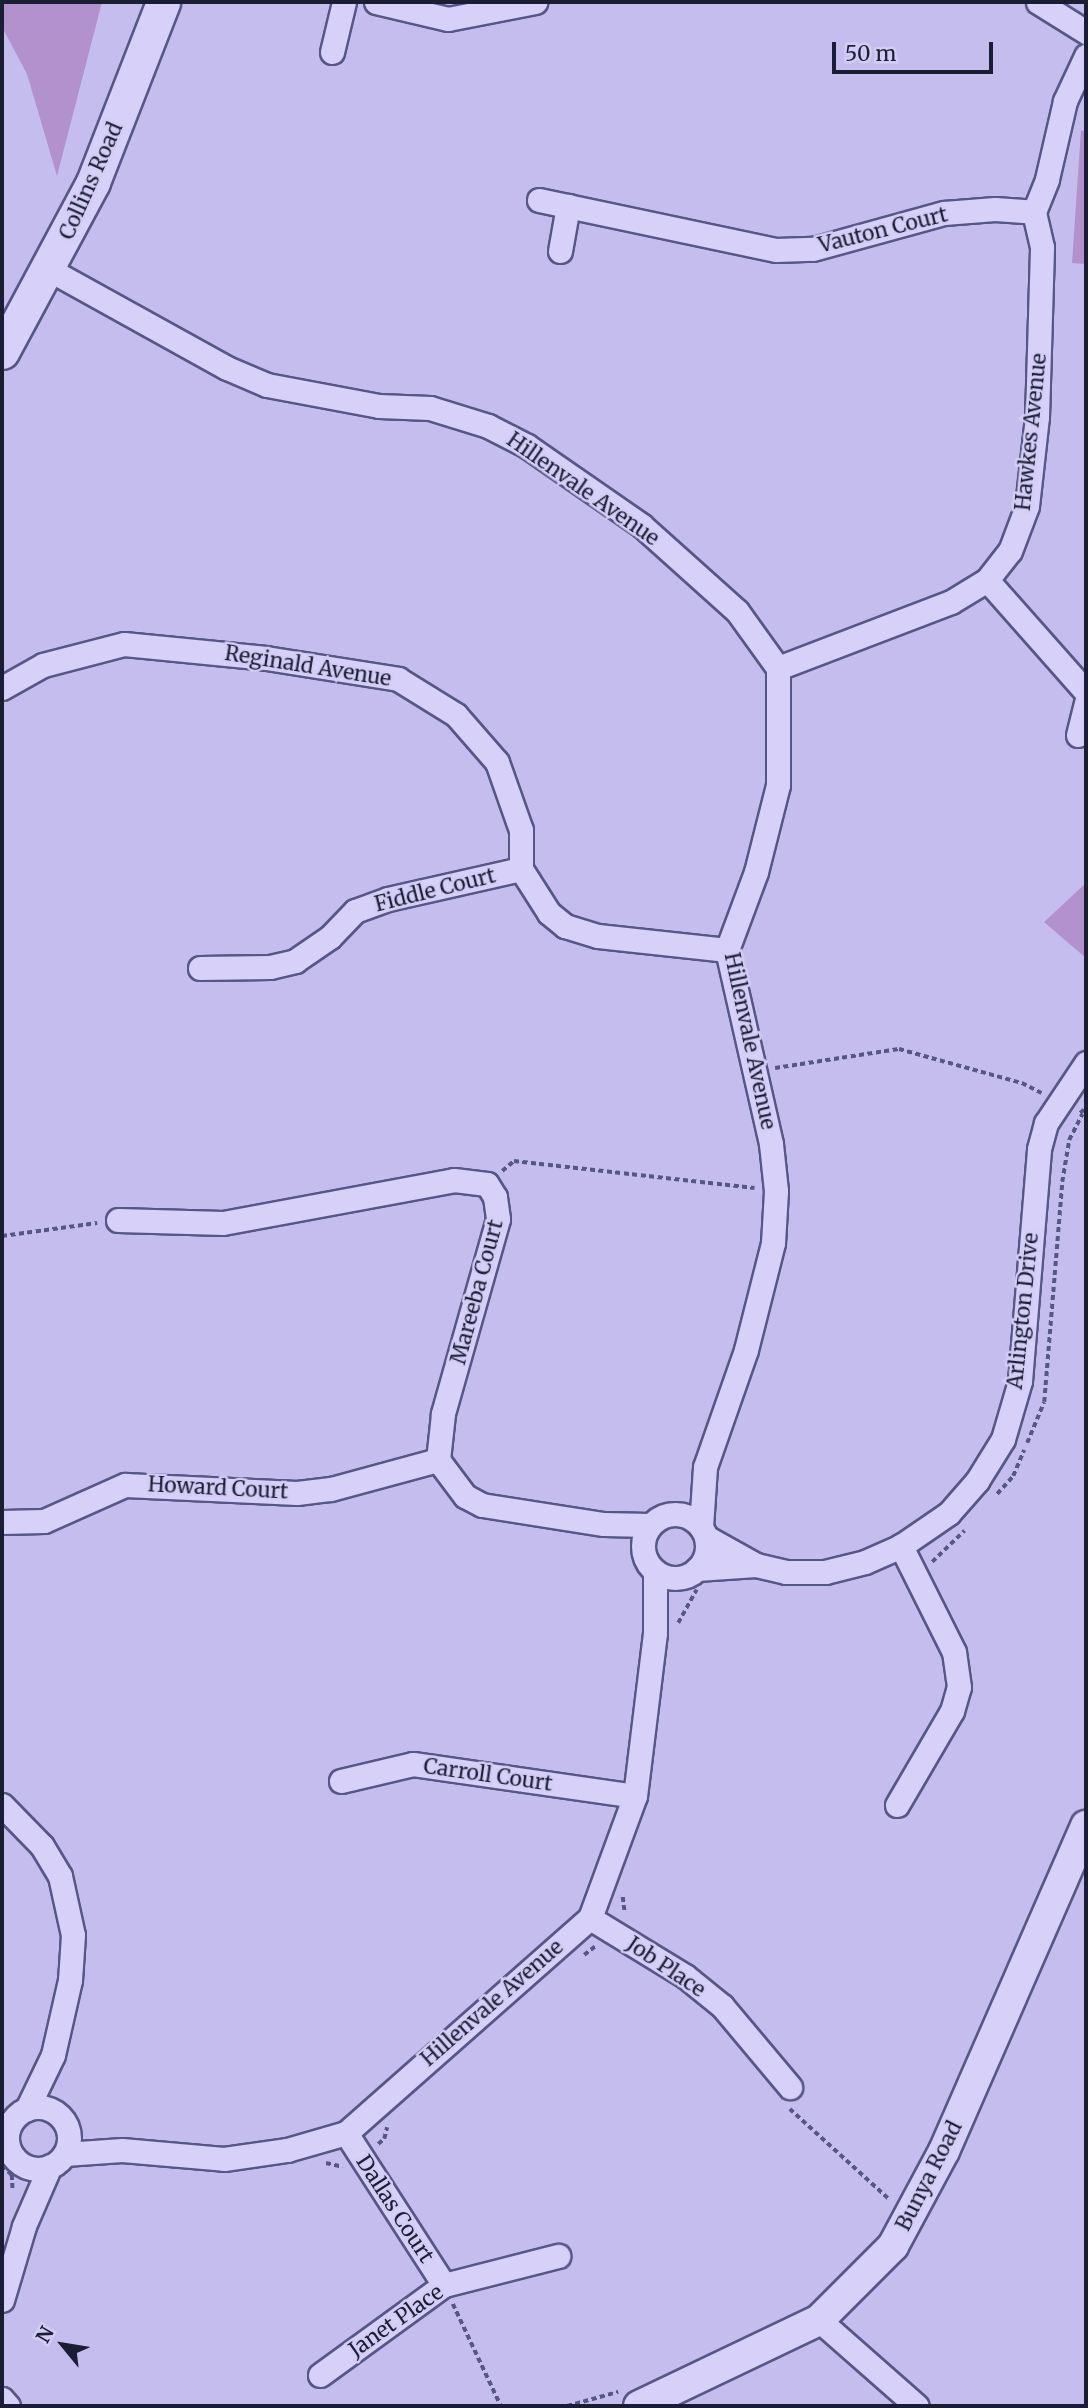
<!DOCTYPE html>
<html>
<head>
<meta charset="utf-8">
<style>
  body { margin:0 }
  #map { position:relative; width:1088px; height:2408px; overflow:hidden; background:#c5bdee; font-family:Merriweather,serif }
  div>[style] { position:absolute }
  .green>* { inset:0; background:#b391cc }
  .path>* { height:3.5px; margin-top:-1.75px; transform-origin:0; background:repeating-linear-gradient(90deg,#565786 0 5px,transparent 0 8.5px) }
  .roads { filter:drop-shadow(2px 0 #565786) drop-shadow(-2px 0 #565786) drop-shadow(0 2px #565786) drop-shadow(0 -2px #565786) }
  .minor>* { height:23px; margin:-11.5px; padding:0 11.5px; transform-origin:11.5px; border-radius:11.5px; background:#d7d0f9 }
  .minor>.ring { margin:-11.5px; padding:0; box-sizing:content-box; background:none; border:23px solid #d7d0f9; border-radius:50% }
  .tertiary>* { height:30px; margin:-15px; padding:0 15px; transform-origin:15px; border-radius:15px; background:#d7d0f9 }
  .secondary>* { height:33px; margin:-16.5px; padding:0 16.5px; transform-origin:16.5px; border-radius:16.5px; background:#d7d0f9 }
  span { translate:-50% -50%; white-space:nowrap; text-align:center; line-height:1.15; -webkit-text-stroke:5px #d3cdf6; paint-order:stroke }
  .street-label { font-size:21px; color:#1b1d35 }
  .frame { position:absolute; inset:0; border:4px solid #1b1d35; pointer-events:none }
  .north { position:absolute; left:28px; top:2310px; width:70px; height:70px; -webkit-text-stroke:5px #d3cdf6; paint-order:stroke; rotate:300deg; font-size:19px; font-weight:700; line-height:28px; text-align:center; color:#1b1d35 }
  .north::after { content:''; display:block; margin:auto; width:24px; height:32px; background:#1b1d35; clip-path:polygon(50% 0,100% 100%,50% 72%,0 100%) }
  .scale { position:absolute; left:832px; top:42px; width:161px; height:32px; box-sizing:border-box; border:4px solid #1b1d35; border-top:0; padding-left:9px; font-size:21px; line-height:24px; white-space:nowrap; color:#1b1d35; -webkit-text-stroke:5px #d3cdf6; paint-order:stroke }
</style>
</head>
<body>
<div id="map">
  <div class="green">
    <div style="clip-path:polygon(2px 2px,102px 2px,57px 176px,27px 74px,2px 27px)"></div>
    <div style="clip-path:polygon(1081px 130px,1086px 132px,1086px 264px,1072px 263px)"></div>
    <div style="clip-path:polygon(1086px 883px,1086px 958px,1044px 922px)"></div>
  </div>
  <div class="path">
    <div style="left:775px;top:1068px;width:125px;rotate:-8.7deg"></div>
    <div style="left:899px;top:1049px;width:128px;rotate:15.5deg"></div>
    <div style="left:1022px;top:1083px;width:22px;rotate:27deg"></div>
    <div style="left:1080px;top:1113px;width:8px;rotate:-40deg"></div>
    <div style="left:502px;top:1171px;width:16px;rotate:-40deg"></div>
    <div style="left:514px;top:1161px;width:242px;rotate:6.4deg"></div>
    <div style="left:2px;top:1236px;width:96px;rotate:-7.8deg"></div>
    <div style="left:1027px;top:1443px;width:44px;rotate:-67.5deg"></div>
    <div style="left:1044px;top:1402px;width:221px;rotate:-85.3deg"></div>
    <div style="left:1062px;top:1182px;width:43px;rotate:-80.5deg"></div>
    <div style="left:1069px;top:1140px;width:29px;rotate:-63deg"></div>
    <div style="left:997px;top:1494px;width:24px;rotate:-48deg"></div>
    <div style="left:1013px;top:1476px;width:28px;rotate:-67deg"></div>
    <div style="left:932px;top:1562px;width:45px;rotate:-44.1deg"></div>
    <div style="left:678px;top:1623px;width:38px;rotate:-61deg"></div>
    <div style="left:623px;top:1897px;width:16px;rotate:83deg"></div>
    <div style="left:584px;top:1955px;width:16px;rotate:-38deg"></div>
    <div style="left:790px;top:2109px;width:135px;rotate:42.3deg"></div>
    <div style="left:378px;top:2144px;width:8px;rotate:-40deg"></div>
    <div style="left:384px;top:2139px;width:12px;rotate:-76deg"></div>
    <div style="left:326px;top:2163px;width:17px;rotate:13deg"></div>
    <div style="left:2px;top:2166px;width:13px;rotate:42deg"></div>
    <div style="left:12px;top:2175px;width:17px;rotate:87deg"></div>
    <div style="left:453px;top:2304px;width:113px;rotate:64.8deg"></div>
    <div style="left:567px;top:2406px;width:53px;rotate:-15.4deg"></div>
  </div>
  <div class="roads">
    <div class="minor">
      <div style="left:376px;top:2px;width:74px;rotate:13.3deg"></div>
      <div style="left:448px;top:19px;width:89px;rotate:-11.1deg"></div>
      <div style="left:1038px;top:2px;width:57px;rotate:32deg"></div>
      <div style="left:332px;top:52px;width:51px;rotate:-76.5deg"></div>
      <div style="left:539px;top:200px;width:242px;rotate:11.9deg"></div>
      <div style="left:776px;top:250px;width:37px;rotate:-2deg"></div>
      <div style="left:813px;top:249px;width:136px;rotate:-15.4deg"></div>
      <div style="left:944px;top:213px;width:51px;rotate:-4.5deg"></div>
      <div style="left:995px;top:209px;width:39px;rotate:4deg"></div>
      <div style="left:560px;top:251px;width:46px;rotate:-79.9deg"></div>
      <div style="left:50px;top:270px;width:202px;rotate:29deg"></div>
      <div style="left:227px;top:368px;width:43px;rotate:23deg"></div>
      <div style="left:267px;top:385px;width:114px;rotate:10.6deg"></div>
      <div style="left:379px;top:406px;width:51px;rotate:2.2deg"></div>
      <div style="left:430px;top:408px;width:61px;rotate:17.2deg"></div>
      <div style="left:488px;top:426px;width:44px;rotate:27.1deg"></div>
      <div style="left:527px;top:446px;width:139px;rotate:34.7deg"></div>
      <div style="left:641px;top:525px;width:129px;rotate:41.9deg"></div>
      <div style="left:737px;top:611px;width:70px;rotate:54.3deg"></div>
      <div style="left:778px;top:668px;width:117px;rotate:90deg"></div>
      <div style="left:778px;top:785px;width:90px;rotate:104.2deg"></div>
      <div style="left:756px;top:872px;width:83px;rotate:110.4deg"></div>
      <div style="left:727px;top:950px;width:199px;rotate:77.2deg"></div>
      <div style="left:771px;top:1144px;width:47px;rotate:83.9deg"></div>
      <div style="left:776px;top:1191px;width:52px;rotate:93.3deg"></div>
      <div style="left:773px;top:1243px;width:110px;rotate:104.2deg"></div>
      <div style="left:746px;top:1350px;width:124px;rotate:109.3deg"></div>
      <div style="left:705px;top:1467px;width:60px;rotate:93.8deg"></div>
      <div style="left:987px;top:580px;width:149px;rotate:48.5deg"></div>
      <div style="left:778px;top:668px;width:185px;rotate:-20.9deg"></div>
      <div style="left:951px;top:602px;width:42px;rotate:-31.4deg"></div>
      <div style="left:987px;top:580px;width:37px;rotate:-52deg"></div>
      <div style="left:1010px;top:551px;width:48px;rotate:-69.3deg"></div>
      <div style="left:1027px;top:506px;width:90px;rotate:-83.6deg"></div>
      <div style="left:1037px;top:417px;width:170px;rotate:-88.3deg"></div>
      <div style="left:1042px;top:247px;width:36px;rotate:-103deg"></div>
      <div style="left:1034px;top:212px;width:35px;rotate:-68deg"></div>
      <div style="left:1047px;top:179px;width:80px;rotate:-77deg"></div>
      <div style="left:1065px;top:101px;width:50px;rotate:-65deg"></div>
      <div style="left:2px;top:688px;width:47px;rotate:-29.3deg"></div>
      <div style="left:43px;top:665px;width:84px;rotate:-14.5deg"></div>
      <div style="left:124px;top:644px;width:143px;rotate:5.6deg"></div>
      <div style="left:266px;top:658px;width:134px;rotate:9deg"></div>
      <div style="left:398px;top:679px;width:68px;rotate:31.8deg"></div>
      <div style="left:456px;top:715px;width:62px;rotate:48.9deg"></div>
      <div style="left:497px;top:762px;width:72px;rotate:70.6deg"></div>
      <div style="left:521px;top:830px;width:39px;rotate:90deg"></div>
      <div style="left:521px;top:869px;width:52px;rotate:57.5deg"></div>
      <div style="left:549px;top:913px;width:21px;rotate:39deg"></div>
      <div style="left:565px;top:926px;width:34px;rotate:17deg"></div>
      <div style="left:598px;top:936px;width:130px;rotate:6.2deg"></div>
      <div style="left:1078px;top:735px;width:34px;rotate:-76deg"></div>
      <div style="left:200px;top:968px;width:70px;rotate:-0.8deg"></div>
      <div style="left:270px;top:967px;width:26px;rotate:-13deg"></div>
      <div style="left:295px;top:961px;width:42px;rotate:-34.4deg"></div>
      <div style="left:330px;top:937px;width:36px;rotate:-46deg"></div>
      <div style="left:355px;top:911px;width:35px;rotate:-20deg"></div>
      <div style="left:388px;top:899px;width:136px;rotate:-12.7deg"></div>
      <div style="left:118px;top:1220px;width:105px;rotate:1.6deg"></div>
      <div style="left:223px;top:1223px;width:235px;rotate:-10.5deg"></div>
      <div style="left:454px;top:1180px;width:33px;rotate:7deg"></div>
      <div style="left:487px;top:1184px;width:15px;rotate:58deg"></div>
      <div style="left:495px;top:1197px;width:22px;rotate:82deg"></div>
      <div style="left:498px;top:1219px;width:203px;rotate:105.8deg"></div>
      <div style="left:443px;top:1414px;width:46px;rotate:96.2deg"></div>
      <div style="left:438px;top:1460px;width:45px;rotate:53.1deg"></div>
      <div style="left:465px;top:1496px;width:19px;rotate:28deg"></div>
      <div style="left:482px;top:1505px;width:123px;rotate:8.9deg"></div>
      <div style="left:604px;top:1524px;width:45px;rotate:1.3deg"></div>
      <div class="ring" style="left:643px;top:1514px;width:41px;height:41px"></div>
      <div style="left:2px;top:1522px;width:42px;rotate:-1.4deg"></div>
      <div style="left:44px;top:1521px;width:89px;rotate:-24deg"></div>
      <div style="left:125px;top:1485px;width:172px;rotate:2.7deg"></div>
      <div style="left:297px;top:1493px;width:34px;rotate:-7deg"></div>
      <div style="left:331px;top:1489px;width:111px;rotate:-15.2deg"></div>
      <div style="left:706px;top:1537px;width:57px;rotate:29.2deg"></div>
      <div style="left:756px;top:1565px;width:31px;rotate:13deg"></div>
      <div style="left:786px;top:1572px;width:39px"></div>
      <div style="left:825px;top:1572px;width:41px;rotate:-14deg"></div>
      <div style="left:865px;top:1562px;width:39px;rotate:-24deg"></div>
      <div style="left:901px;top:1546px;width:58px;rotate:-34.5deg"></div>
      <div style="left:949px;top:1513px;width:43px;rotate:-48.8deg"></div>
      <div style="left:977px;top:1481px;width:49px;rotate:-58.2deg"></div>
      <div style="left:1003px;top:1439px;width:60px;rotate:-73.7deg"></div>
      <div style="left:1020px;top:1381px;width:233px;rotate:-85.3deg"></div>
      <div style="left:1039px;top:1149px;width:27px;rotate:-75deg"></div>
      <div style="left:1046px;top:1123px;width:72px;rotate:-56.3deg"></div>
      <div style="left:697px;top:1569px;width:59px;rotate:-3.9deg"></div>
      <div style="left:341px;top:1781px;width:74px;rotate:-13.3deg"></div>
      <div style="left:413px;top:1764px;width:224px;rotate:8.2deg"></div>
      <div style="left:2px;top:1805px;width:57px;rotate:45.7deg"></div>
      <div style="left:42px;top:1846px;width:35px;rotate:59deg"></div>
      <div style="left:60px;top:1876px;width:60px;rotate:77.6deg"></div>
      <div style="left:73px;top:1935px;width:45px;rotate:93.8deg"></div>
      <div style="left:70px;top:1980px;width:77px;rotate:102.8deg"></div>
      <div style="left:53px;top:2055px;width:60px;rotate:115.7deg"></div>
      <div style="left:897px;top:1805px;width:109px;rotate:-59.7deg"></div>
      <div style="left:952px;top:1711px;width:25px;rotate:-74deg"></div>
      <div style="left:959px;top:1687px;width:35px;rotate:-98deg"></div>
      <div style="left:954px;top:1652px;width:119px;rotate:-116.6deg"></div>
      <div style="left:590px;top:1918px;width:111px;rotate:31.4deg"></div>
      <div style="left:685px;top:1976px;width:48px;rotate:39deg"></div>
      <div style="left:722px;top:2006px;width:106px;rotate:50deg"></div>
      <div class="ring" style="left:7px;top:2107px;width:39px;height:39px"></div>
      <div style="left:346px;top:2133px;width:181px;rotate:57.2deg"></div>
      <div style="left:65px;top:2154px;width:57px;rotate:-4deg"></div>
      <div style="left:122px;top:2150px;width:102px;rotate:5deg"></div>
      <div style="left:224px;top:2159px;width:64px;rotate:-8.1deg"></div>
      <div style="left:287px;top:2150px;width:61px;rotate:-16.1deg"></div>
      <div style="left:346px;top:2133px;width:325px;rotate:-41.4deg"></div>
      <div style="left:590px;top:1918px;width:130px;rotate:-69.8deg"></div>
      <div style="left:635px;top:1796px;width:164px;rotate:-83deg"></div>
      <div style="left:655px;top:1633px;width:61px;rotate:-90deg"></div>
      <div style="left:2px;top:2300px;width:77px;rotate:-73.4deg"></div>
      <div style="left:24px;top:2226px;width:65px;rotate:-66.6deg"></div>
      <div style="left:819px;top:2320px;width:130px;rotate:41.3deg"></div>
      <div style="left:320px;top:2375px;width:153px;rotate:-36deg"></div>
      <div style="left:444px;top:2285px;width:118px;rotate:-14.3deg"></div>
      <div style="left:2px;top:2399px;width:9px;rotate:49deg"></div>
    </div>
    <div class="tertiary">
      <div style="left:639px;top:2406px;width:199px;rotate:-25.5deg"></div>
      <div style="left:819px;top:2320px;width:105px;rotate:-45deg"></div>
      <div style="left:893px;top:2246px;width:108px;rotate:-61.8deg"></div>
      <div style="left:944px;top:2151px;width:355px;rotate:-66.4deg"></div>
    </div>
    <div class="secondary">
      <div style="left:2px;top:352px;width:193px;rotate:-61.8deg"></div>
      <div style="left:93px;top:182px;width:193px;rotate:-68.7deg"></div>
    </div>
  </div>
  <div class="street-label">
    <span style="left:91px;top:181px;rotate:-66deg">Collins Road</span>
    <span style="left:883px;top:230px;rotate:-14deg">Vauton Court</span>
    <span style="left:1031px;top:432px;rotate:-84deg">Hawkes Avenue</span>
    <span style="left:583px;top:489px;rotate:35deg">Hillenvale Avenue</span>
    <span style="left:308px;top:666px;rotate:9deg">Reginald Avenue</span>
    <span style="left:435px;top:890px;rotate:-14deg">Fiddle Court</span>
    <span style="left:750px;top:1041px;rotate:78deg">Hillenvale Avenue</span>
    <span style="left:477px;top:1292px;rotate:-75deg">Mareeba Court</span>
    <span style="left:1023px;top:1311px;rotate:-84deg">Arlington Drive</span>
    <span style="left:218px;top:1488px;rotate:3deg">Howard Court</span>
    <span style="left:488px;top:1775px;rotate:8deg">Carroll Court</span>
    <span style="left:666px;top:1967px;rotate:34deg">Job Place</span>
    <span style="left:492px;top:2003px;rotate:-41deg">Hillenvale Avenue</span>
    <span style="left:929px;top:2176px;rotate:-63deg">Bunya Road</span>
    <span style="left:395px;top:2209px;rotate:57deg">Dallas Court</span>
    <span style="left:396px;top:2321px;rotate:-35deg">Janet Place</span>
  </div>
  <div class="frame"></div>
  <div class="north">N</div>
  <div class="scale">50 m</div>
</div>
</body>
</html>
